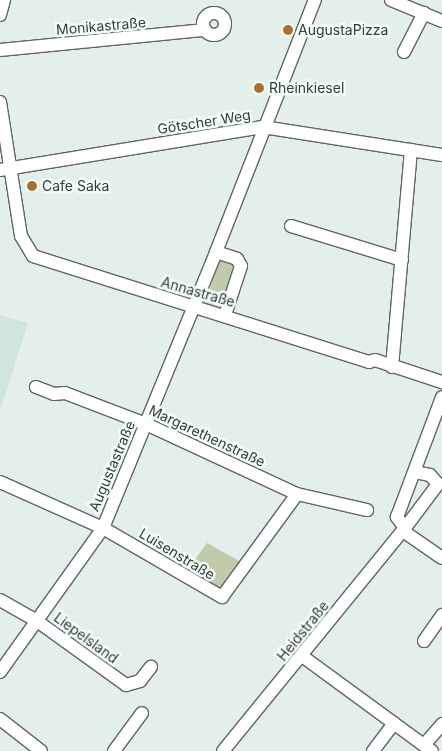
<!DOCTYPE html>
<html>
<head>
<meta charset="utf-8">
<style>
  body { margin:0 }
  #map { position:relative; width:442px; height:751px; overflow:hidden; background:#e4efea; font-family:Inter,sans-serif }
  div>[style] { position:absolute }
  .built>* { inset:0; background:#d2e5dc }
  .green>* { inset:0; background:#bfcbab }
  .roads { filter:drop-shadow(1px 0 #5e6762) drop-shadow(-1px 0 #5e6762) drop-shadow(0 1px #5e6762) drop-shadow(0 -1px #5e6762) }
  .minor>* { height:12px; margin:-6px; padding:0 6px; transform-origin:6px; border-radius:6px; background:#fff }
  .minor>.ring { margin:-6px; padding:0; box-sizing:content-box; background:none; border:12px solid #fff; border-radius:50% }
  .dots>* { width:14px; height:14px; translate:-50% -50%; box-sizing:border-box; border:2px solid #f1fdf7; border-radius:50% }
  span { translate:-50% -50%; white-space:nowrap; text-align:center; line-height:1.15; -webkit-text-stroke:5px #f1fdf7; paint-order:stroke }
  .street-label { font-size:14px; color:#363a38 }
  .poi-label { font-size:14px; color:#363a38 }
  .left { translate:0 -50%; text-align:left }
</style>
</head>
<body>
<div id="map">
  <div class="built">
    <div style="clip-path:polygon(0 315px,28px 323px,0 411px)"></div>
  </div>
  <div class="green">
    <div style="clip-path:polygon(220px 255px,236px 262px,222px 310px,201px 304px,206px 291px,209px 292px)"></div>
    <div style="clip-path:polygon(207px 543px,243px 563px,220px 588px,186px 572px)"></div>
  </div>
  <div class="roads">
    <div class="minor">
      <div style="left:391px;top:0;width:55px;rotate:22.4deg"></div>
      <div class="ring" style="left:203px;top:13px;width:10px;height:10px"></div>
      <div style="left:0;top:15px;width:16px;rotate:-75deg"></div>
      <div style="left:0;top:50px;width:206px;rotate:-5.6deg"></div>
      <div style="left:404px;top:52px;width:44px;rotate:-62.9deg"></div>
      <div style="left:0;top:102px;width:136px;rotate:81.1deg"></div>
      <div style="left:21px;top:236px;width:23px;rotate:59deg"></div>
      <div style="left:33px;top:256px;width:352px;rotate:17.5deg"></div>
      <div style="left:369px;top:362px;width:6px;rotate:-18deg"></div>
      <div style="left:375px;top:360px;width:71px;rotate:18.2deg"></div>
      <div style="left:0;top:170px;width:266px;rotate:-9.3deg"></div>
      <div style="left:263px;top:127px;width:181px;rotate:8.9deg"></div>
      <div style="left:291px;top:226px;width:116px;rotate:17deg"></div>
      <div style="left:216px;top:252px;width:22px;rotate:18deg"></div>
      <div style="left:237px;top:259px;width:8px;rotate:60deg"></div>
      <div style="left:241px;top:266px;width:52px;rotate:108.1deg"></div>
      <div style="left:392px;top:367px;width:218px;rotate:-85deg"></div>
      <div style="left:36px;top:387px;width:19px;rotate:21deg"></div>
      <div style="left:54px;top:394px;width:11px;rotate:-5deg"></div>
      <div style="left:65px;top:393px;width:87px;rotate:20.9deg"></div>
      <div style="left:146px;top:424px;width:166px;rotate:24.9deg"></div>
      <div style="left:297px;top:494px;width:72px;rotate:12.9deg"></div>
      <div style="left:0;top:482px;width:113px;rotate:24.1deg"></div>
      <div style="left:103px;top:528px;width:138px;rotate:30.1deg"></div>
      <div style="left:222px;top:597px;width:127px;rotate:-53.9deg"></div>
      <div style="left:405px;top:528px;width:55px;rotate:-53.1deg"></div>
      <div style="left:438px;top:484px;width:12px;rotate:-132deg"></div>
      <div style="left:430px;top:475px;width:15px;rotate:-169deg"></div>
      <div style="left:403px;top:531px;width:47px;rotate:34.7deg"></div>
      <div style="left:0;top:600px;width:43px;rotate:29.6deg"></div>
      <div style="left:37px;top:621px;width:110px;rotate:35.7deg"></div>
      <div style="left:126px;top:685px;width:15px;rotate:-16deg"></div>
      <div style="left:140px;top:681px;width:18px;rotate:-52deg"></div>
      <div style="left:424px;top:641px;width:32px;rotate:-55deg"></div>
      <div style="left:302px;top:656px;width:161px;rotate:36.2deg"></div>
      <div style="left:0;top:672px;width:177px;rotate:-54.4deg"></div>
      <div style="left:103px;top:528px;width:298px;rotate:-67.7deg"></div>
      <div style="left:216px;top:252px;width:271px;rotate:-68.6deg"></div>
      <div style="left:0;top:719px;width:52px;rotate:38deg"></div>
      <div style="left:424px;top:745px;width:28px;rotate:-49deg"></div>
      <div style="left:114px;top:751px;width:47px;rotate:-53.6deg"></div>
      <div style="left:223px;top:751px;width:288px;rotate:-50.8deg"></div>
      <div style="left:405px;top:528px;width:14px;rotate:-126deg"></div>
      <div style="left:397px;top:517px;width:128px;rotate:-69.4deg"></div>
      <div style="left:373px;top:751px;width:35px;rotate:-53deg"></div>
    </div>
  </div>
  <div class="dots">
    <div style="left:288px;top:30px;background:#aa6e30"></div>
    <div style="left:259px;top:88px;background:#aa6e30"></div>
    <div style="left:32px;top:186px;background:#aa6e30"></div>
  </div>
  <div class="street-label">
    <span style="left:101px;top:26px;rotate:-5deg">Monikastraße</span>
    <span style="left:204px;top:122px;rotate:-9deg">Götscher Weg</span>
    <span style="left:198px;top:292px;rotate:16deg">Annastraße</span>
    <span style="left:207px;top:436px;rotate:25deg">Margarethenstraße</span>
    <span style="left:112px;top:466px;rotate:-67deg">Augustastraße</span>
    <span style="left:177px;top:554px;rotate:31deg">Luisenstraße</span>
    <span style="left:303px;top:631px;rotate:-51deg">Heidstraße</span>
    <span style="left:86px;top:638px;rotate:36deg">Liepelsland</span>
  </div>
  <div class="poi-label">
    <span class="left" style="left:298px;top:30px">AugustaPizza</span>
    <span class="left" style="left:269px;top:88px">Rheinkiesel</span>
    <span class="left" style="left:42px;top:186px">Cafe Saka</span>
  </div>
</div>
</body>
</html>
